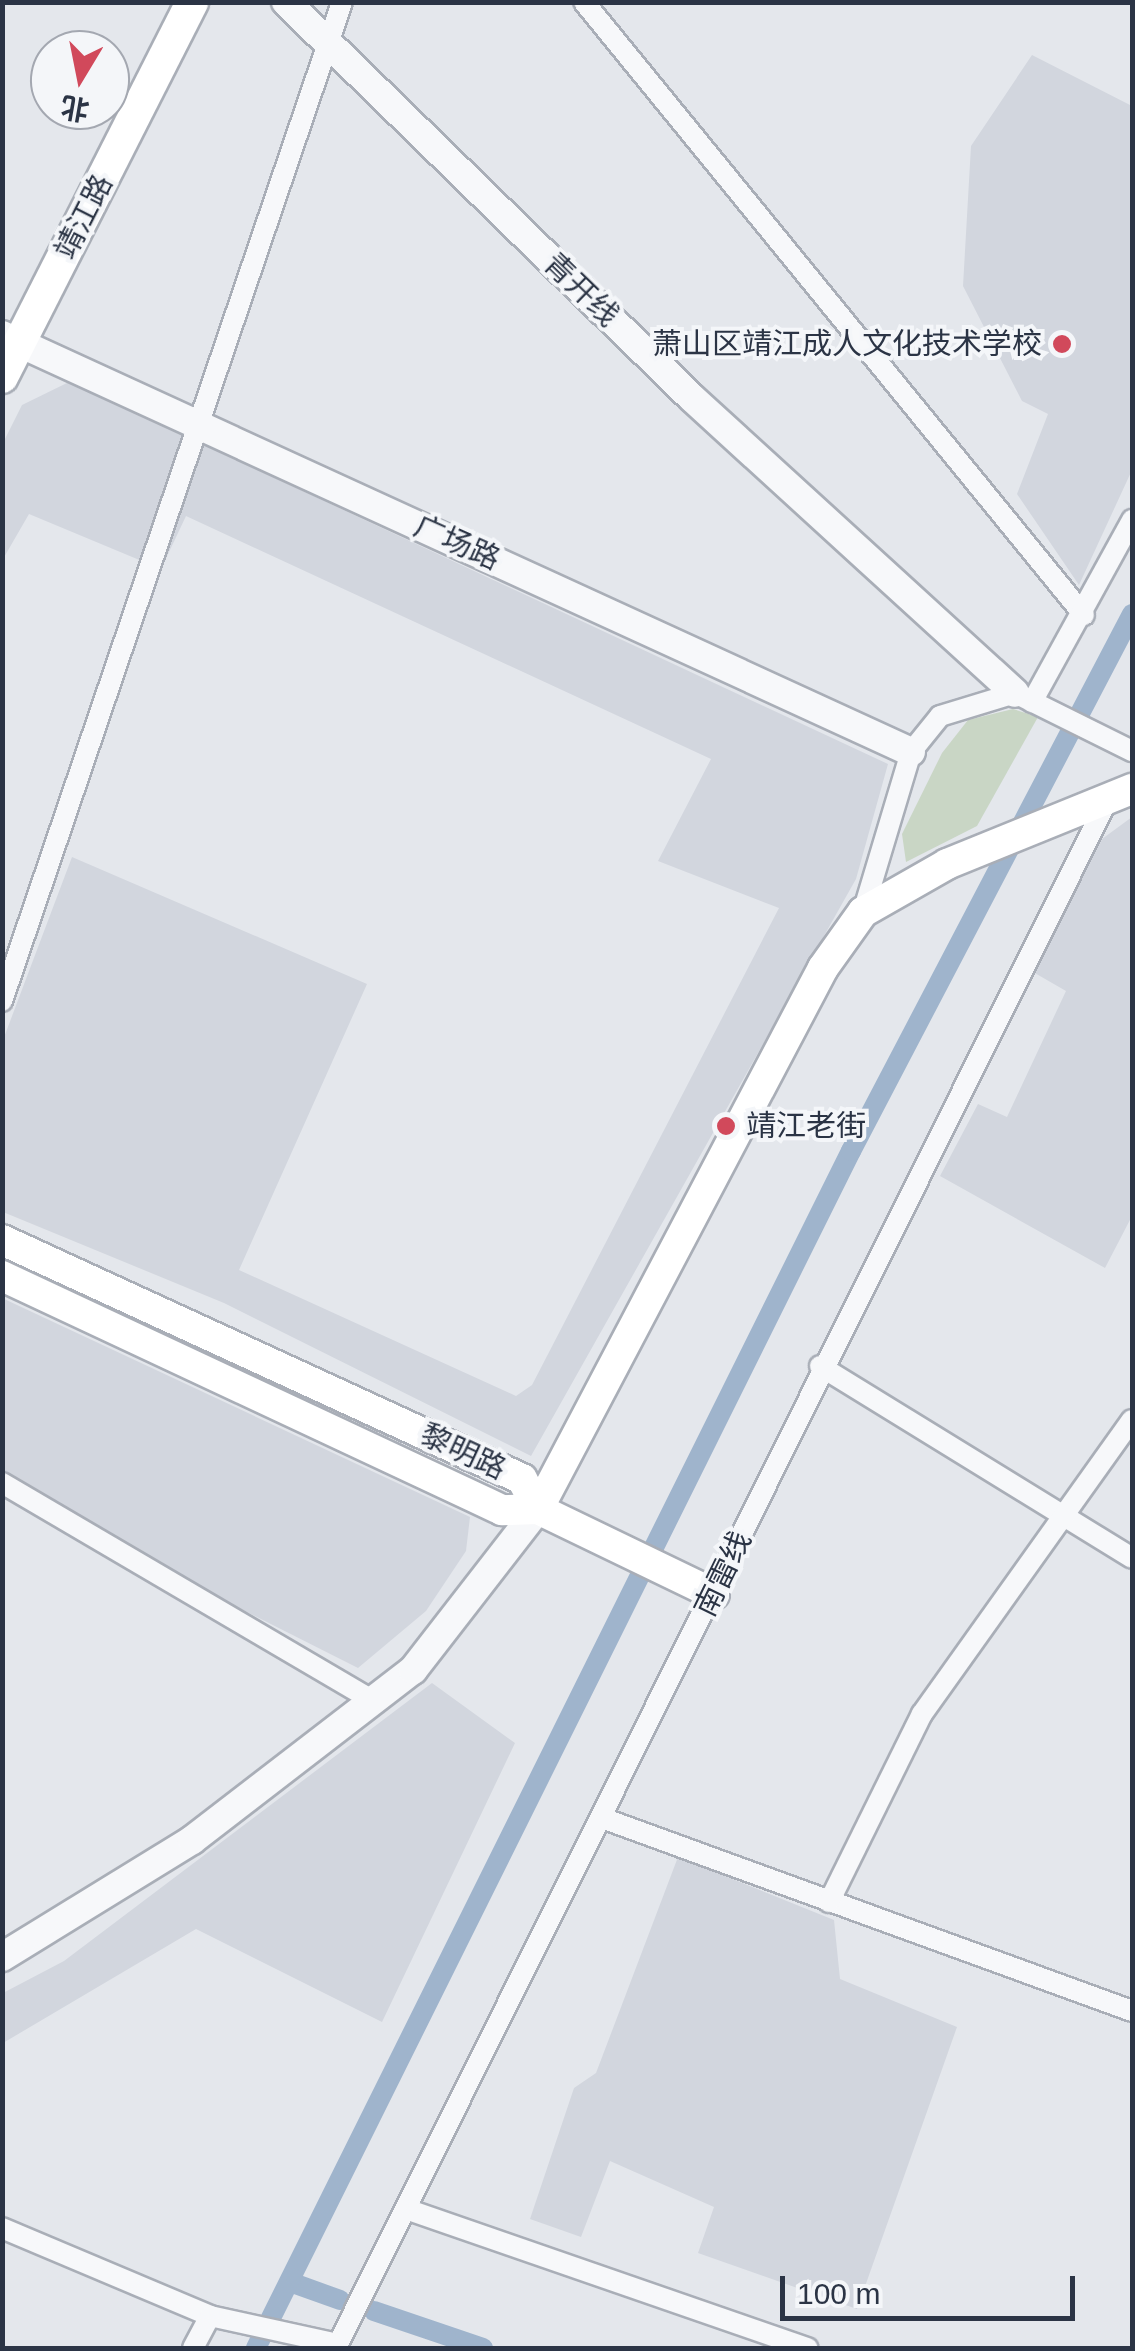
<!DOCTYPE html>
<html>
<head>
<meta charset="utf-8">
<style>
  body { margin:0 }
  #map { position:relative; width:1135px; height:2351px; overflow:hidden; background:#e4e7ec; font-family:Arial,"Noto Sans SC",sans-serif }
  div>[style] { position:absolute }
  .built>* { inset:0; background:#d2d6de }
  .green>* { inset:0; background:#c9d6c5 }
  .canal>* { height:20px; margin:-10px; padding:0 10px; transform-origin:10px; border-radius:10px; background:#9fb4cc }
  .roads { filter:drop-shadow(2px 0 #a9aeb7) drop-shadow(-2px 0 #a9aeb7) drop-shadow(0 2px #a9aeb7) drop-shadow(0 -2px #a9aeb7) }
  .minor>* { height:20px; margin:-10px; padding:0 10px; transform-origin:10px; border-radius:10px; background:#f7f8fa }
  .tertiary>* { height:28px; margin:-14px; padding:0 14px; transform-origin:14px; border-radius:14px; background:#f7f8fa }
  .secondary>* { height:30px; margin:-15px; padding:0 15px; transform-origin:15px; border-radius:15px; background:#fff }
  .primary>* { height:32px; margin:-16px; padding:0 16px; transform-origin:16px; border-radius:16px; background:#fff }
  .dots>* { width:28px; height:28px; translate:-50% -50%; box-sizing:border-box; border:5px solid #f4f6f9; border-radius:50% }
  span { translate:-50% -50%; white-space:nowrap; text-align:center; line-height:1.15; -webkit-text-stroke:8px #f4f6f9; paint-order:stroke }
  .street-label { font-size:30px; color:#2b3445 }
  .poi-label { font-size:30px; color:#2b3445 }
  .right { translate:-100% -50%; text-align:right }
  .left { translate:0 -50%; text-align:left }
  .frame { position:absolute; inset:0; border:5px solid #2b3445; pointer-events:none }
  .north { position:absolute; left:30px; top:30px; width:100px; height:100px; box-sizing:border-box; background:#f4f6f9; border:2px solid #a4a8b1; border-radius:50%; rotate:190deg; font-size:28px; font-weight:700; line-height:40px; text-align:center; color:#2b3445 }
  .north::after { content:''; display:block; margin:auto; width:35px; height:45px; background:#d1495b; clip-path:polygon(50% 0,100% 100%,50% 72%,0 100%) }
  .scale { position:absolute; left:780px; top:2276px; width:295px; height:45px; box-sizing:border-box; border:5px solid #2b3445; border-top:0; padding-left:12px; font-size:30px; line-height:35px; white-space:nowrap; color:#2b3445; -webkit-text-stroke:8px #f4f6f9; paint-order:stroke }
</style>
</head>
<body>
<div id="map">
  <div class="built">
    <div style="clip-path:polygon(1032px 55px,1132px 106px,1132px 470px,1079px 585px,1017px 494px,1048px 414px,1022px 401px,963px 286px,971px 146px)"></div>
    <div style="clip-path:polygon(69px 382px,888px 764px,856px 879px,531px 1456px,224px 1303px,3px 1212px,3px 1040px,72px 857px,367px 984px,239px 1270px,516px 1396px,532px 1385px,779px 908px,658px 861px,711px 759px,186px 516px,161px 569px,29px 514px,3px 559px,3px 443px,22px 405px)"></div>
    <div style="clip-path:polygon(1132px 817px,1132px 1216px,1105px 1268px,940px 1176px,978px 1104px,1007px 1117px,1066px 991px,1033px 972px,1102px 839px)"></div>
    <div style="clip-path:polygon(2px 1298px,470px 1517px,466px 1551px,426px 1611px,358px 1668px,3px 1489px)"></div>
    <div style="clip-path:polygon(432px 1683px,515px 1743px,382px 2022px,196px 1929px,3px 2043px,3px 1993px,64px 1961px)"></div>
    <div style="clip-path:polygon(678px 1857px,834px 1920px,840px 1979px,957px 2027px,857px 2309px,698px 2253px,714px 2207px,610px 2161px,581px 2237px,530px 2219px,574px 2088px,596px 2073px)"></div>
  </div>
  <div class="green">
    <div style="clip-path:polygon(1013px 709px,1038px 717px,977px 826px,906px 862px,902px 834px,942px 753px,968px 720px)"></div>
  </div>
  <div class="canal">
    <div style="left:290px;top:2282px;width:53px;rotate:19.8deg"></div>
    <div style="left:374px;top:2311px;width:115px;rotate:18.7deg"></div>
    <div style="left:256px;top:2348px;width:1337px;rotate:-63.57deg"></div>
    <div style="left:851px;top:1151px;width:606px;rotate:-62.38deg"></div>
  </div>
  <div class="roads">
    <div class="minor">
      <div style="left:584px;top:2px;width:791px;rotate:50.8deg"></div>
      <div style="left:1032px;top:702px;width:208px;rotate:-61.2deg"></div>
      <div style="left:863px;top:912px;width:167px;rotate:-73.3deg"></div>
      <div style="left:911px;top:752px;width:46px;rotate:-51.1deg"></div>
      <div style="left:940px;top:716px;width:78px;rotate:-17deg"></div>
      <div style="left:1015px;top:693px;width:131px;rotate:26.4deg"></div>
      <div style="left:2px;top:1001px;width:1055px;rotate:-71.2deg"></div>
      <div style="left:820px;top:1366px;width:366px;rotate:31.6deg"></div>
      <div style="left:2px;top:1483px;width:430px;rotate:30.4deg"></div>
      <div style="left:602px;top:1818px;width:564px;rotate:20.01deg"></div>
      <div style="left:829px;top:1902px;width:210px;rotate:-63.7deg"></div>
      <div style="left:922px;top:1714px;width:361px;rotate:-54.5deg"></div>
      <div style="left:406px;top:2209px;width:425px;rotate:19.1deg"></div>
      <div style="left:2px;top:2228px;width:226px;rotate:22.9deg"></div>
      <div style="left:210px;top:2316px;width:131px;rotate:12.3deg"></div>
      <div style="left:193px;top:2348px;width:36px;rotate:-62deg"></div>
      <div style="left:336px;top:2348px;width:1731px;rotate:-63.51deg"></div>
    </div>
    <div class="tertiary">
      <div style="left:286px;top:2px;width:567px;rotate:44.29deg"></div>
      <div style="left:692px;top:398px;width:437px;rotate:42.4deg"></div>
      <div style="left:2px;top:335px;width:1000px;rotate:24.64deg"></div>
      <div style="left:2px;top:1957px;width:223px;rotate:-31.6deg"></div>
      <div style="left:192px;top:1840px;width:279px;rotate:-37.6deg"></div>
      <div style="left:413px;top:1670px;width:204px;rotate:-52.2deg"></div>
    </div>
    <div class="secondary">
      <div style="left:2px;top:1240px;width:572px;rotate:24.68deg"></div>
      <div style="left:522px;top:1479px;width:34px;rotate:62deg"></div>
      <div style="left:538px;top:1509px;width:36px;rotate:178deg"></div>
      <div style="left:502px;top:1510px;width:552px;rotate:-154.92deg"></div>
      <div style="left:714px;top:1594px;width:195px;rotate:-154.2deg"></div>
      <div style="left:538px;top:1509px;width:611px;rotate:-62.22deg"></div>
      <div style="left:823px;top:968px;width:69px;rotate:-54.5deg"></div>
      <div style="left:863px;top:912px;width:97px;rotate:-29.7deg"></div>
      <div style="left:947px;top:864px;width:200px;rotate:-22.1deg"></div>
    </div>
    <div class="primary">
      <div style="left:2px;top:377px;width:420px;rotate:-63.1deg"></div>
    </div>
  </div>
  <div class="dots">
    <div style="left:1062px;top:344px;background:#d1495b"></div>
    <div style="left:726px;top:1126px;background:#d1495b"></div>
  </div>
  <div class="street-label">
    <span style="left:84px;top:217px;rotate:-63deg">靖江路</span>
    <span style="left:581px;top:290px;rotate:44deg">青开线</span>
    <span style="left:457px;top:543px;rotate:24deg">广场路</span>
    <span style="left:463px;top:1452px;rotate:25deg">黎明路</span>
    <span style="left:723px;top:1574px;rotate:-64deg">南雷线</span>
  </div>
  <div class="poi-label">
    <span class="right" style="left:1042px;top:344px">萧山区靖江成人文化技术学校</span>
    <span class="left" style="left:746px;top:1126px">靖江老街</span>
  </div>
  <div class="frame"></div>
  <div class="north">北</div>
  <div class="scale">100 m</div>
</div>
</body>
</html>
